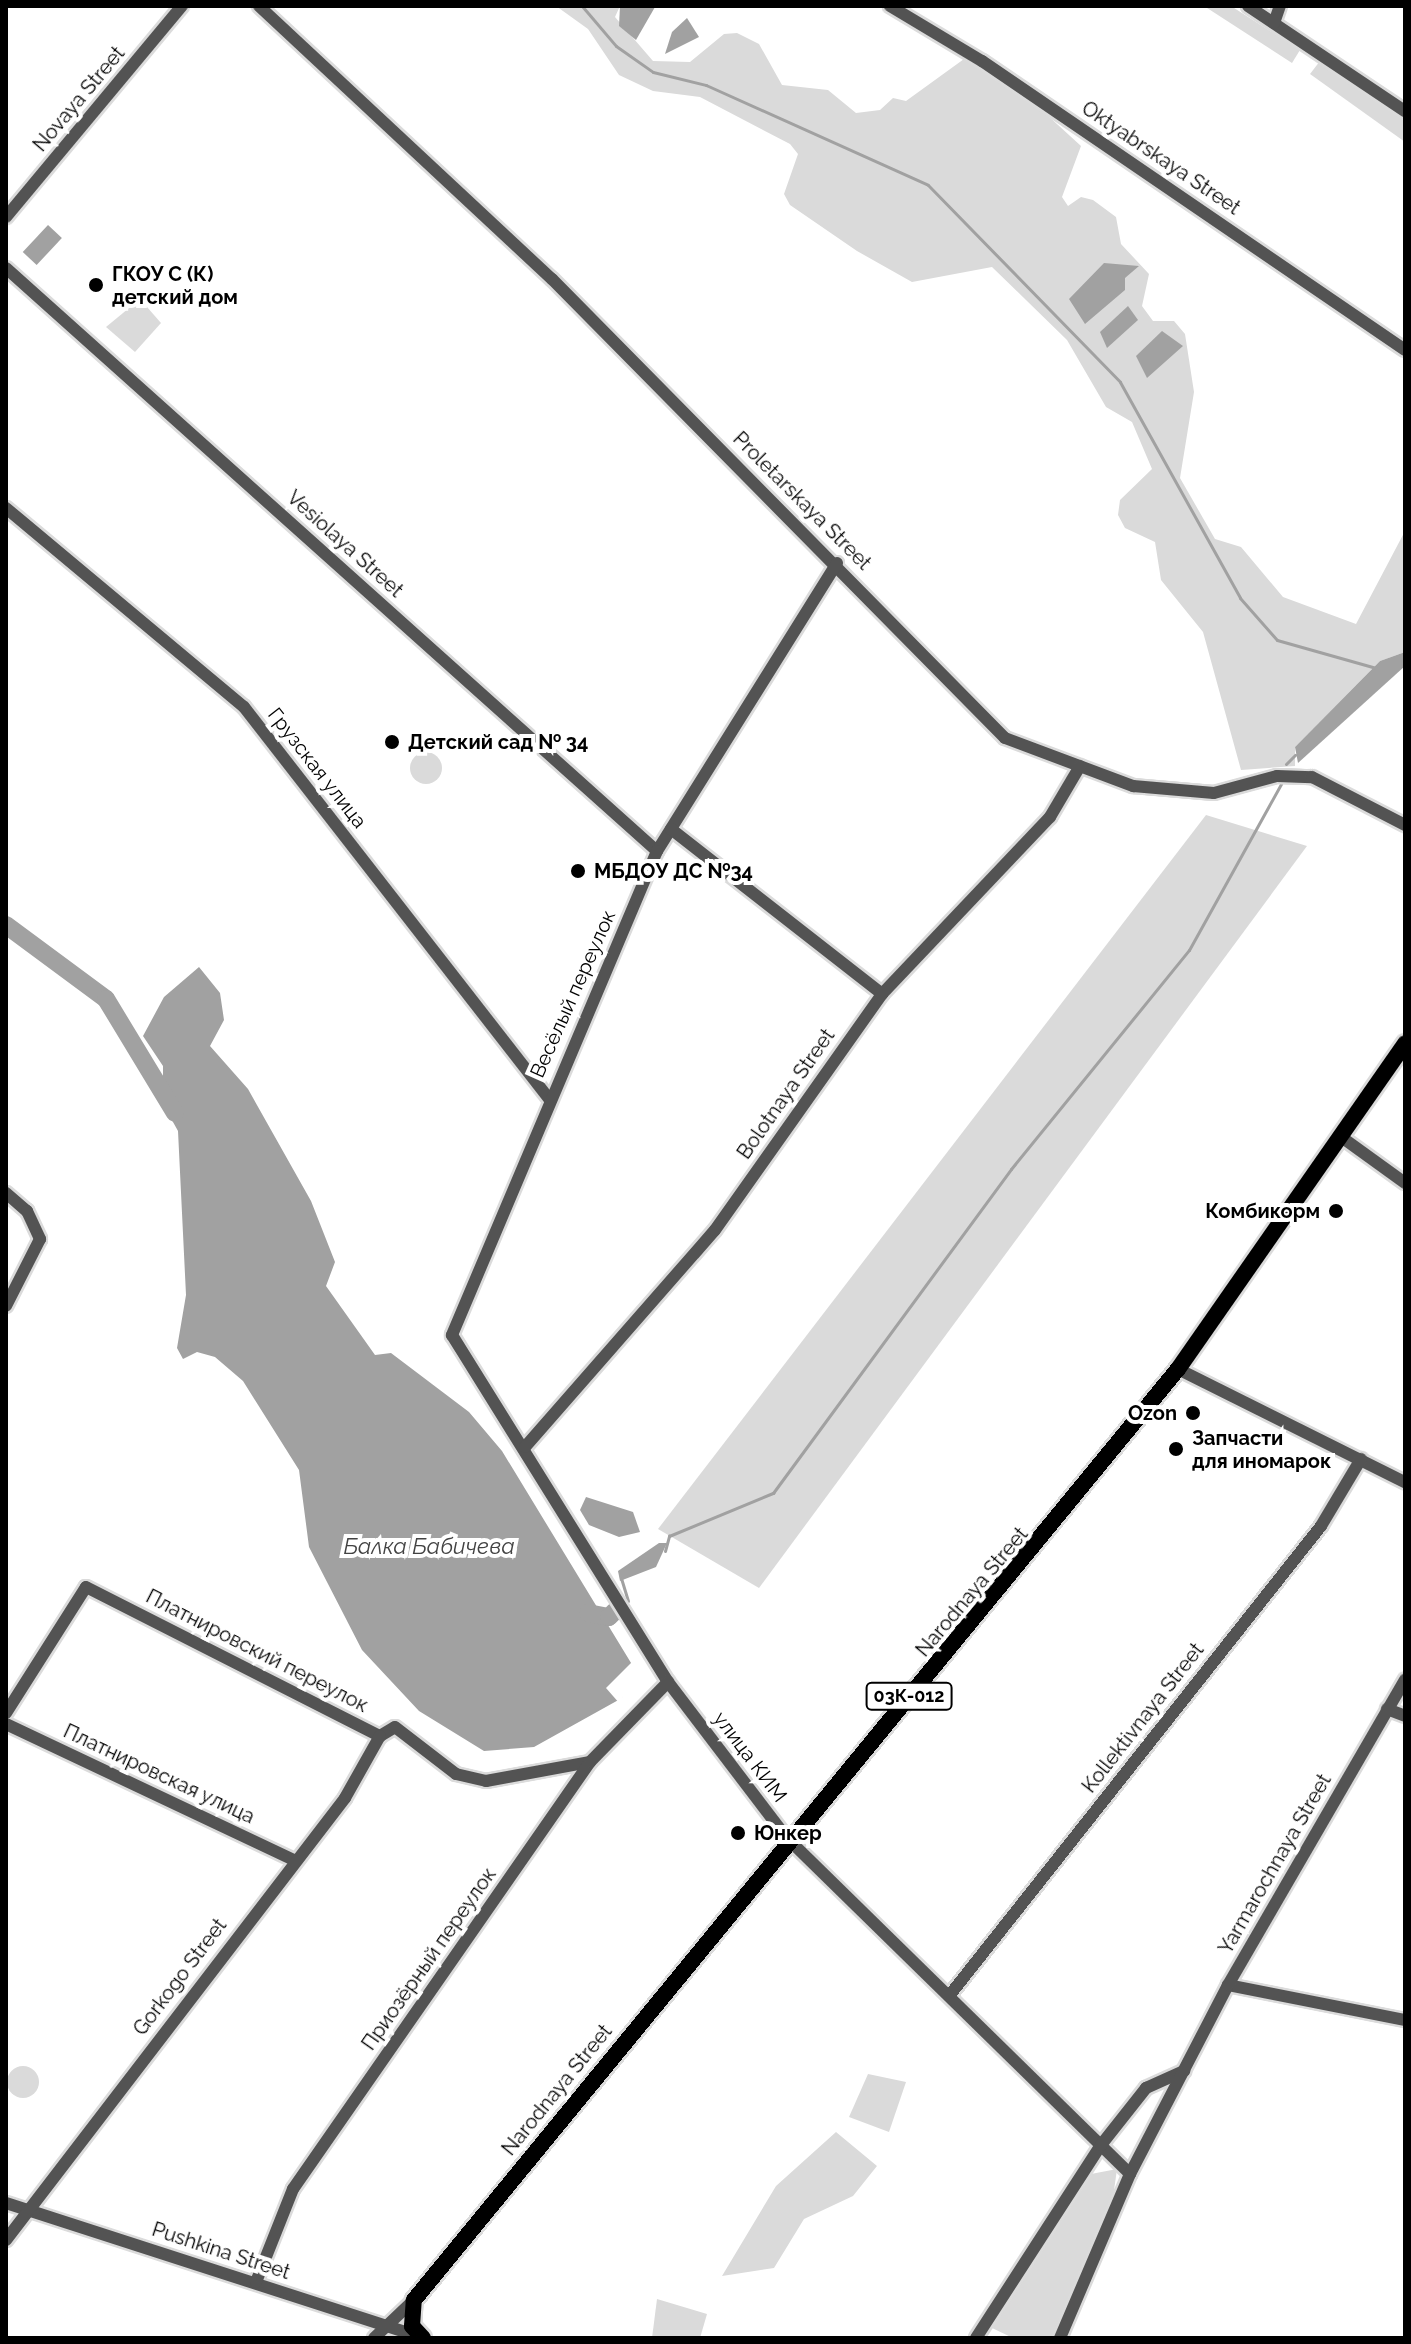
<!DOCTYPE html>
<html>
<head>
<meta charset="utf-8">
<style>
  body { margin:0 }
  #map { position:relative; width:1411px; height:2344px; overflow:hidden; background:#fff; font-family:Raleway,sans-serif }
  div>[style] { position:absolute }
  .green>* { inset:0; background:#dadada }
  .round { border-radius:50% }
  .water>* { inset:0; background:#a1a1a1; transform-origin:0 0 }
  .pier>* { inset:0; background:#fff }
  .stream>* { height:3px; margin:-1.5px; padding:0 1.5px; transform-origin:1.5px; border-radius:1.5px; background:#a1a1a1 }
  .river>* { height:18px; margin:-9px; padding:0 9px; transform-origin:9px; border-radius:9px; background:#a1a1a1 }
  .roads { filter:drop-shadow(2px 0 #dbdbdb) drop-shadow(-2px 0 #dbdbdb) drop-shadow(0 2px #dbdbdb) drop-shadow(0 -2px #dbdbdb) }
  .minor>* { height:12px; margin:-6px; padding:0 6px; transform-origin:6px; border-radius:6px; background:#535353 }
  .major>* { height:16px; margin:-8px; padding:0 8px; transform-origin:8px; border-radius:8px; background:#000 }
  .dots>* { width:22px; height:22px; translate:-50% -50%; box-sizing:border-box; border:4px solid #fff; border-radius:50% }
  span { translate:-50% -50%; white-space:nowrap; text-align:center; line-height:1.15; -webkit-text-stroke:8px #fff; paint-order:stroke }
  .shield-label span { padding:2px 6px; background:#fff; border:2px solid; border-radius:6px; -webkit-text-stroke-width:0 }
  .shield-label { font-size:18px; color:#000; font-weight:700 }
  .street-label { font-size:20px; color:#000 }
  .poi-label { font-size:20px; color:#000; font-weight:700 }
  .left { translate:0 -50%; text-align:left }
  .right { translate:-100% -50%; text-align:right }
  .water-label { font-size:22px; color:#424242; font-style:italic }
  .frame { position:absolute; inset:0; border:8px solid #000; pointer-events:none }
</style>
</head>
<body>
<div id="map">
  <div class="green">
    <div style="clip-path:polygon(556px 6px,620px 6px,615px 17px,653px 61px,690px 62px,724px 34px,737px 33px,759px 44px,782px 85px,828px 90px,856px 113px,880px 110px,893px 98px,906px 101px,964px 59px,1034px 103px,1081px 146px,1062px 197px,1068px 206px,1081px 197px,1093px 200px,1116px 217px,1121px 244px,1149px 274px,1142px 306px,1153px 321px,1174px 321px,1185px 334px,1194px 392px,1180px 478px,1215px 539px,1241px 547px,1283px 597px,1356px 624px,1405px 531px,1405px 652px,1380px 661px,1295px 747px,1295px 766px,1241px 770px,1203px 632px,1161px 580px,1155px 542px,1125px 528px,1118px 515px,1120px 500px,1152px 469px,1132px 422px,1106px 407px,1067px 340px,992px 267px,912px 282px,857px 251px,790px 205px,784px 194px,798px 154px,790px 144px,700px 97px,653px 91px,619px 75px,588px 29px)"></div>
    <div style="clip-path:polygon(1204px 6px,1231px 6px,1300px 50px,1292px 63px)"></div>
    <div style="clip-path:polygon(1320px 61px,1405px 121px,1405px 142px,1310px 74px)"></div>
    <div style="clip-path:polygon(140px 299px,161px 323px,135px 352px,106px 327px)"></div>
    <div class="round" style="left:410px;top:752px;width:32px;height:32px"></div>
    <div style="clip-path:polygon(1206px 815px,1307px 846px,759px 1588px,658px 1529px)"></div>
    <div class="round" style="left:7px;top:2066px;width:32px;height:32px"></div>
    <div style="clip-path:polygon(868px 2074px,906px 2082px,889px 2132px,849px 2117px)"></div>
    <div style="clip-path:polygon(836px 2132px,877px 2166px,853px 2196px,804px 2219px,774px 2268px,722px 2276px,776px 2186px)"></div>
    <div style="clip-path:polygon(1117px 2169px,1112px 2205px,1054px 2338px,1013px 2338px,992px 2328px,1091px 2174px)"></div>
    <div style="clip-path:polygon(657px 2299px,707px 2314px,700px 2338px,652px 2338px)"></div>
  </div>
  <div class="water">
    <div style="clip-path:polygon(620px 6px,655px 7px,636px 40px,619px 26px)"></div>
    <div style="clip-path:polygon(687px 18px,699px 37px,665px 54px,672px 32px)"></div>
    <div style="left:48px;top:225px;width:19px;height:37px;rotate:43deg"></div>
    <div style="clip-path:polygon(1104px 263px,1139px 266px,1125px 278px,1125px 290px,1085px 324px,1069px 299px)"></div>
    <div style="clip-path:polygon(1128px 306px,1138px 320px,1107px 348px,1100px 332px)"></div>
    <div style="clip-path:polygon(1162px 331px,1183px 346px,1147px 378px,1136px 356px)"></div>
    <div style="clip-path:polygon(1405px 652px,1405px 666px,1298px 763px,1295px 747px,1380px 661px)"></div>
    <div style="clip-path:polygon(199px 967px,220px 993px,224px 1020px,210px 1046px,248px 1089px,311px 1201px,335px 1262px,326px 1286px,375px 1355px,391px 1353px,469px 1412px,502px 1451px,639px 1676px,624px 1679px,622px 1698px,534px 1747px,484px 1751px,419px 1711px,362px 1650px,309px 1547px,299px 1470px,243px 1381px,215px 1357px,197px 1352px,183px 1359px,177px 1348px,186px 1295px,178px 1131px,163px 1104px,163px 1066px,143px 1036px,164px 997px)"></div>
    <div style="clip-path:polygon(586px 1497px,633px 1512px,640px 1532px,619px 1537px,589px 1525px,580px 1510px)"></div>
    <div style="clip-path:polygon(659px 1543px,667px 1543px,656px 1567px,620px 1581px,618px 1571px)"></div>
  </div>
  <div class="pier">
    <div style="clip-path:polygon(632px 1662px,643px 1677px,628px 1683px,620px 1704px,606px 1688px)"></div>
  </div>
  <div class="stream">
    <div style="left:582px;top:6px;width:52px;rotate:49.6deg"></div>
    <div style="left:616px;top:46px;width:45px;rotate:35.1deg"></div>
    <div style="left:653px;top:72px;width:55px;rotate:13.8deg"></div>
    <div style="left:706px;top:85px;width:243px;rotate:24.2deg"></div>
    <div style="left:928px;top:185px;width:275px;rotate:45.7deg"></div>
    <div style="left:1120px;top:382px;width:247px;rotate:60.9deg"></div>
    <div style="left:1240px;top:598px;width:56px;rotate:48.6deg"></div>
    <div style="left:1277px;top:640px;width:103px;rotate:15.8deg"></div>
    <div style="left:1286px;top:764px;width:13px;rotate:-45deg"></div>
    <div style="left:665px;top:1551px;width:16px;rotate:-75deg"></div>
    <div style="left:669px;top:1536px;width:113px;rotate:-22.5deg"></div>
    <div style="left:773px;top:1493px;width:402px;rotate:-53.7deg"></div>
    <div style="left:1011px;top:1169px;width:282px;rotate:-50.9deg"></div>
    <div style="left:1189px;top:950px;width:190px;rotate:-61deg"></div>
    <div style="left:621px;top:1578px;width:24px;rotate:73deg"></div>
  </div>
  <div class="river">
    <div style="left:6px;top:925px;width:124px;rotate:36.5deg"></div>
    <div style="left:106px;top:999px;width:133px;rotate:58.8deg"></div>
    <div style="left:588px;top:1613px;width:21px;rotate:11deg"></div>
    <div style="left:609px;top:1617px;width:8px;rotate:-45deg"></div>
  </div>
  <div class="roads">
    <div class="minor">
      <div style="left:259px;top:6px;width:400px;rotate:43deg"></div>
      <div style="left:552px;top:279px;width:645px;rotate:45.38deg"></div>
      <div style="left:1005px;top:738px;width:137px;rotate:20.6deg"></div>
      <div style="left:1133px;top:786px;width:81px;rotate:4.9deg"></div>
      <div style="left:1214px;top:793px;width:65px;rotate:-15.1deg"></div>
      <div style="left:1277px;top:776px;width:35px;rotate:2deg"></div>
      <div style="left:1312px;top:777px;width:105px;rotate:27.3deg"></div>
      <div style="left:890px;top:6px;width:107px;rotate:30.9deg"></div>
      <div style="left:982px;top:61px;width:512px;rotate:34.34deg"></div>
      <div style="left:1248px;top:6px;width:189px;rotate:33.8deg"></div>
      <div style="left:1274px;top:23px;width:18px;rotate:-71deg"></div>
      <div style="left:6px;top:217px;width:275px;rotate:-50.2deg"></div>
      <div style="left:6px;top:268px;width:874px;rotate:41.85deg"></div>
      <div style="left:6px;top:508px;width:310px;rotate:39.9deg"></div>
      <div style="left:244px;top:707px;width:497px;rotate:52.1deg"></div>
      <div style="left:837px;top:563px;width:340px;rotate:122deg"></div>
      <div style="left:657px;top:851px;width:526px;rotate:112.96deg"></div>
      <div style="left:452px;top:1335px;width:409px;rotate:58.1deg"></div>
      <div style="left:668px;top:1682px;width:196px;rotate:52.7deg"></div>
      <div style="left:787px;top:1838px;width:480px;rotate:44.4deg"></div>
      <div style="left:671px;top:829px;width:268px;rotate:38deg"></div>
      <div style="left:1344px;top:1139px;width:75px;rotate:35.8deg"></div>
      <div style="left:6px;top:1193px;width:28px;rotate:41deg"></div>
      <div style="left:27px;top:1211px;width:31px;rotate:65deg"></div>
      <div style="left:40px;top:1239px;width:75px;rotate:116.9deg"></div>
      <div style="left:1178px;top:1369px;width:254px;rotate:26.5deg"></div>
      <div style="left:525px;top:1447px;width:288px;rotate:-48.8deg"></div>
      <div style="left:715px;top:1230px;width:289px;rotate:-54.7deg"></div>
      <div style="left:882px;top:994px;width:244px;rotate:-46.5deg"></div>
      <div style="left:1050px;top:817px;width:59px;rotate:-59.5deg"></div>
      <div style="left:1387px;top:1709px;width:19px;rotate:21deg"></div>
      <div style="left:6px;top:1713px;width:149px;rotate:-57.6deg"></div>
      <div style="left:86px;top:1587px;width:330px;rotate:26.9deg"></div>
      <div style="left:380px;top:1736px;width:17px;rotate:-31deg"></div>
      <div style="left:395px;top:1727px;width:77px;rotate:37.6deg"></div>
      <div style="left:456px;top:1774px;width:31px;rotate:13deg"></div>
      <div style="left:486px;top:1781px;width:106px;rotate:-10.4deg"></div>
      <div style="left:6px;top:1724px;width:318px;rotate:25.3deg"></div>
      <div style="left:1228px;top:1985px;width:180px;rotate:11.2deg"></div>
      <div style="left:949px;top:1996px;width:599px;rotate:-51.64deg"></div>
      <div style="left:1321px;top:1526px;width:78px;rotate:-59.2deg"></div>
      <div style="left:6px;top:2203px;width:435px;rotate:17.9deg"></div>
      <div style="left:6px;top:2240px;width:557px;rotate:-52.51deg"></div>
      <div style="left:345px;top:1798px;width:71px;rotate:-60.6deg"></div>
      <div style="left:256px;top:2282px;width:100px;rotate:-68.3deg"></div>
      <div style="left:293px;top:2189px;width:520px;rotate:-55.18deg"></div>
      <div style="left:590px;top:1762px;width:112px;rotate:-45.7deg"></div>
      <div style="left:374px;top:2338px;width:55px;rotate:-43.5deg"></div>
      <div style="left:976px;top:2338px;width:230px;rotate:-57.1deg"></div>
      <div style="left:1101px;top:2145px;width:73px;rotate:-51.7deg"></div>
      <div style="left:1146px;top:2088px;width:42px;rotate:-24.1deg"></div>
      <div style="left:1060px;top:2338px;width:178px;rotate:-66.9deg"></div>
      <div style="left:1130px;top:2174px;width:213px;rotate:-62.6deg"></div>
      <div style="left:1228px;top:1985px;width:353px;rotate:-59.9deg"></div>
    </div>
    <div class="major">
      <div style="left:423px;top:2338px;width:16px;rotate:-133deg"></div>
      <div style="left:412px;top:2326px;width:26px;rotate:-86deg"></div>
      <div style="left:414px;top:2300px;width:1204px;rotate:-50.63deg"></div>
      <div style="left:1178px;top:1369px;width:397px;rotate:-55.1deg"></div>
    </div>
  </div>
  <div class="dots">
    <div style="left:96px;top:285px;background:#000"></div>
    <div style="left:392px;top:742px;background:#000"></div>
    <div style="left:578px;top:871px;background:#000"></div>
    <div style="left:1336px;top:1211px;background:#000"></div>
    <div style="left:1193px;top:1413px;background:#000"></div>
    <div style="left:1176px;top:1449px;background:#000"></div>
    <div style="left:738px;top:1833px;background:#000"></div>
  </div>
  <div class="shield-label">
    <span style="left:909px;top:1696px">03К-012</span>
  </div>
  <div class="street-label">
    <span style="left:79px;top:99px;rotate:-50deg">Novaya Street</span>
    <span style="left:1161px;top:158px;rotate:34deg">Oktyabrskaya Street</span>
    <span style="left:802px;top:501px;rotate:45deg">Proletarskaya Street</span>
    <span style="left:345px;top:544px;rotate:42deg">Vesiolaya Street</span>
    <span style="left:317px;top:768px;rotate:52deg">Грузская улица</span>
    <span style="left:573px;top:994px;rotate:-66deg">Весёлый переулок</span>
    <span style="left:786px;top:1094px;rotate:-55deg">Bolotnaya Street</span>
    <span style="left:972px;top:1592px;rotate:-50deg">Narodnaya Street</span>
    <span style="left:257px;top:1651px;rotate:27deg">Платнировский переулок</span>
    <span style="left:1143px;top:1718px;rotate:-52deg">Kollektivnaya Street</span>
    <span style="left:750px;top:1757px;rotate:53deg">улица КИМ</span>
    <span style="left:159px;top:1774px;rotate:25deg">Платнировская улица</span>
    <span style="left:1275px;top:1864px;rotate:-60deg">Yarmarochnaya Street</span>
    <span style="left:429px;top:1959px;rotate:-55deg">Приозёрный переулок</span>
    <span style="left:180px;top:1977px;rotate:-53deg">Gorkogo Street</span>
    <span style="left:557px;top:2090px;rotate:-51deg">Narodnaya Street</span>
    <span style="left:221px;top:2251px;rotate:18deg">Pushkina Street</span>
  </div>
  <div class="poi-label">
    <span class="left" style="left:112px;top:286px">ГКОУ С (К)<br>детский дом</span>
    <span class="left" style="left:408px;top:742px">Детский сад № 34</span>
    <span class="left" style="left:594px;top:871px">МБДОУ ДС №34</span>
    <span class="right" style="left:1320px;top:1211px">Комбикорм</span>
    <span class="right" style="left:1177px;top:1413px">Ozon</span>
    <span class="left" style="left:1192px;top:1450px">Запчасти<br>для иномарок</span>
    <span class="left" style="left:754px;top:1833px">Юнкер</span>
  </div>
  <div class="water-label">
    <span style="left:429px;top:1547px">Балка Бабичева</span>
  </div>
  <div class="frame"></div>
</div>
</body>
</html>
